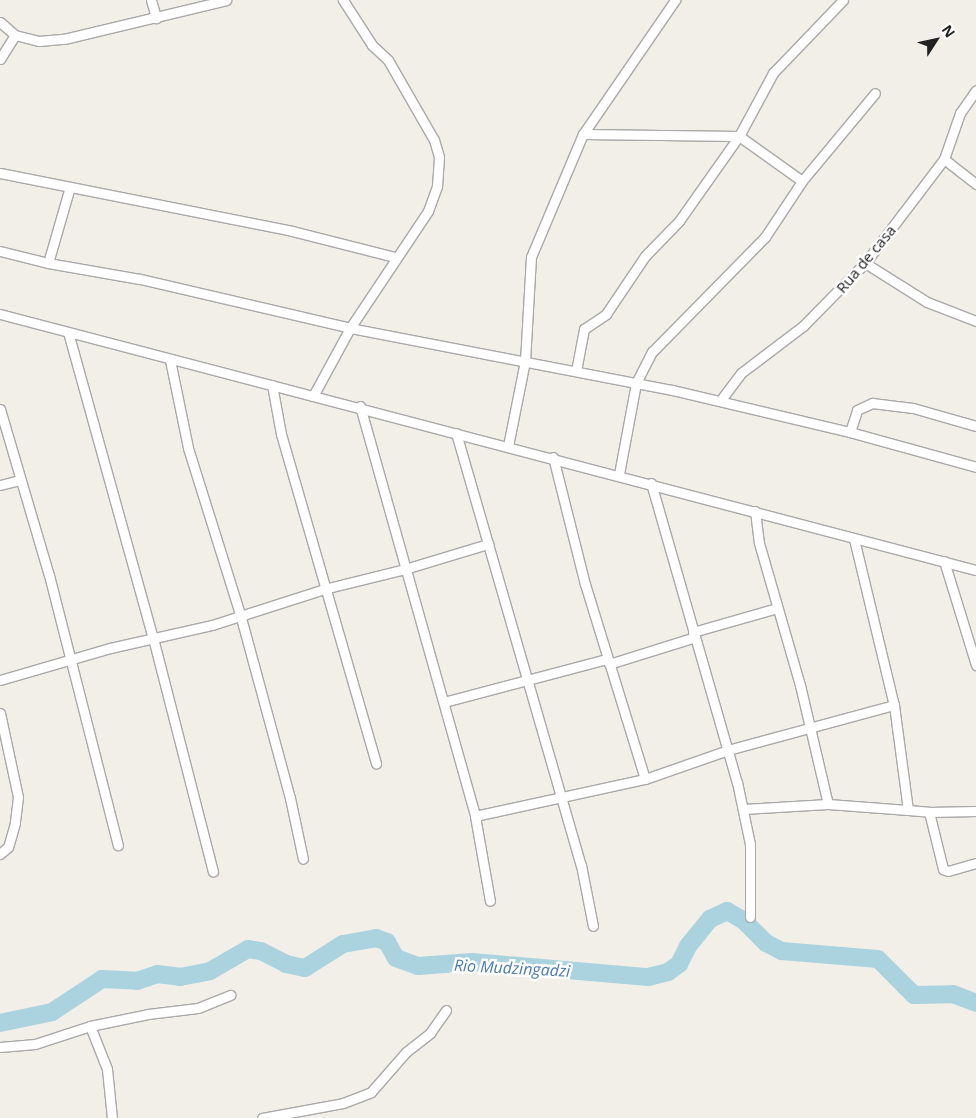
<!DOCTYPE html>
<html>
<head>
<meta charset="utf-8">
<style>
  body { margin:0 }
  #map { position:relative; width:976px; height:1118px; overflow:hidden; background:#f2efe9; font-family:"Open Sans",sans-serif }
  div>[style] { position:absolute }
  .river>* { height:18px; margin:-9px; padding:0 9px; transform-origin:9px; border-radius:9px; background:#aad3df }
  .roads { filter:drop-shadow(1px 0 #a9a9a9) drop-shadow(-1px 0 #a9a9a9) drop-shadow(0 1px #a9a9a9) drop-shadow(0 -1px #a9a9a9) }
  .street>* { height:9px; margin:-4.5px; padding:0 4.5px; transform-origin:4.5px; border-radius:4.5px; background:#fff }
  span { translate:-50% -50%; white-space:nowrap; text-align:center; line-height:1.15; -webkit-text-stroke:5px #fff; paint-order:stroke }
  .street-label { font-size:15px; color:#222 }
  .water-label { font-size:16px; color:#4a7aab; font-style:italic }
  .north { position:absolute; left:911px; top:15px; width:50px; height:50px; -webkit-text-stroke:4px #fff; paint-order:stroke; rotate:55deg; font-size:14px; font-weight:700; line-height:20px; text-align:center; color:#222 }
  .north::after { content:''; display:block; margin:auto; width:18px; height:22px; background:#222; clip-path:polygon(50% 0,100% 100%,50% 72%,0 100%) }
</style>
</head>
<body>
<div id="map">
  <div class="river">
    <div style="left:0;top:1023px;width:53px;rotate:-11.9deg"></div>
    <div style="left:52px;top:1012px;width:60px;rotate:-33.4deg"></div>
    <div style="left:102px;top:979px;width:35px;rotate:3deg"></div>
    <div style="left:137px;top:981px;width:21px;rotate:-19deg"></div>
    <div style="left:157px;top:974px;width:23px;rotate:7deg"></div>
    <div style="left:180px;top:977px;width:31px;rotate:-11deg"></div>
    <div style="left:210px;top:971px;width:44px;rotate:-30.1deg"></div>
    <div style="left:248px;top:949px;width:13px;rotate:9deg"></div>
    <div style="left:261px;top:951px;width:28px;rotate:27deg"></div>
    <div style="left:286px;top:964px;width:19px;rotate:12deg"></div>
    <div style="left:305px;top:968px;width:45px;rotate:-32.3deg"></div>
    <div style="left:343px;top:944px;width:34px;rotate:-10deg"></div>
    <div style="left:376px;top:938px;width:12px;rotate:20deg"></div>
    <div style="left:387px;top:942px;width:18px;rotate:61deg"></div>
    <div style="left:396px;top:958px;width:23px;rotate:20deg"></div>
    <div style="left:418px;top:966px;width:54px;rotate:-4.2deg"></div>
    <div style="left:472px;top:962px;width:177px;rotate:4.9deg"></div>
    <div style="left:648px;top:977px;width:21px;rotate:-14deg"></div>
    <div style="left:668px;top:972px;width:14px;rotate:-36deg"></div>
    <div style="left:679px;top:964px;width:20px;rotate:-63deg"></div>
    <div style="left:688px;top:946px;width:35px;rotate:-51deg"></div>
    <div style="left:710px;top:919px;width:19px;rotate:-25deg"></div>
    <div style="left:727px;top:911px;width:20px;rotate:30deg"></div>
    <div style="left:744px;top:921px;width:31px;rotate:45deg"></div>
    <div style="left:766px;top:943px;width:18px;rotate:27deg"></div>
    <div style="left:782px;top:951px;width:96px;rotate:4.8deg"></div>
    <div style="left:878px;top:959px;width:51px;rotate:45deg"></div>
    <div style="left:914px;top:995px;width:39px;rotate:-1deg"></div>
    <div style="left:953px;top:994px;width:25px;rotate:21deg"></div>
  </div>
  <div class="roads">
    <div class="street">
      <div style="left:151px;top:0;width:19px;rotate:74deg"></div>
      <div style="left:0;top:22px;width:20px;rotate:41deg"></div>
      <div style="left:0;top:59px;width:28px;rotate:-58deg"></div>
      <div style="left:15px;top:35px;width:25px;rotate:14deg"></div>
      <div style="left:39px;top:41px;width:25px;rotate:-5deg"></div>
      <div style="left:64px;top:39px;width:167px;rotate:-13.5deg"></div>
      <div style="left:583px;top:134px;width:156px;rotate:0.7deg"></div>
      <div style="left:739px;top:136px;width:77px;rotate:35.5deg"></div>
      <div style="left:944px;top:159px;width:41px;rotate:38deg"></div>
      <div style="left:0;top:173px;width:298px;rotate:11.2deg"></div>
      <div style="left:292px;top:231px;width:106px;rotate:14.2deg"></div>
      <div style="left:0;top:251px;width:49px;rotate:14deg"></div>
      <div style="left:48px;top:263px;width:93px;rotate:9.9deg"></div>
      <div style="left:140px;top:279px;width:216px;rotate:13.1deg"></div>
      <div style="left:350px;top:328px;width:328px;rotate:10.9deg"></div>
      <div style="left:672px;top:390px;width:183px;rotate:13.3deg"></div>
      <div style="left:850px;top:432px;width:131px;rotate:15.5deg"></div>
      <div style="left:48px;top:263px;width:79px;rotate:-73.9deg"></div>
      <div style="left:865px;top:263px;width:73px;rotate:32.2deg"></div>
      <div style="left:927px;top:302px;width:53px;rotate:21.2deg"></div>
      <div style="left:0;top:314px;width:1009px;rotate:14.7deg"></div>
      <div style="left:68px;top:332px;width:318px;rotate:74.5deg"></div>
      <div style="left:153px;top:638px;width:241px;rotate:75.6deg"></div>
      <div style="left:170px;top:360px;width:90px;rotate:78.4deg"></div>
      <div style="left:188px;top:448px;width:174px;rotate:72.6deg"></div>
      <div style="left:240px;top:614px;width:191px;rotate:74.8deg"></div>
      <div style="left:290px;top:798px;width:62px;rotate:78deg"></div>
      <div style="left:576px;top:371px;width:43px;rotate:-79.2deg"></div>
      <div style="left:584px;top:329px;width:27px;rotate:-34deg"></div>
      <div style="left:606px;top:314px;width:70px;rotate:-56.1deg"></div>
      <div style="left:645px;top:256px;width:49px;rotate:-45.8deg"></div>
      <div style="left:679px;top:221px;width:104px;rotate:-54.8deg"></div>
      <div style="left:739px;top:136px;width:72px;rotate:-61.6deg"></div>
      <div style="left:773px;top:73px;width:101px;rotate:-46.2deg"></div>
      <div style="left:272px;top:385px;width:50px;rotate:79.6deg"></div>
      <div style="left:281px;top:434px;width:343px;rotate:73.9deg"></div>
      <div style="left:313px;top:396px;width:77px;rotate:-61.4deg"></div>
      <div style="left:350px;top:328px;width:141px;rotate:-56.3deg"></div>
      <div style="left:428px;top:211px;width:27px;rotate:-70deg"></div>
      <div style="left:437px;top:186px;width:29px;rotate:-86deg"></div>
      <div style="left:439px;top:157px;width:18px;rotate:-106deg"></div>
      <div style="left:434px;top:140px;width:92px;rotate:-119.9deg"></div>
      <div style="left:388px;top:60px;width:22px;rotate:-137deg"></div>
      <div style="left:372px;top:45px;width:54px;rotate:-122.8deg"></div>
      <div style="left:720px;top:401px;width:35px;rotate:-53deg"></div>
      <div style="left:741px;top:373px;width:78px;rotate:-37.2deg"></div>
      <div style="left:803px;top:326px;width:88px;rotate:-45.5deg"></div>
      <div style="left:865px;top:263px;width:131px;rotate:-52.8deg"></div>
      <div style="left:944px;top:159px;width:49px;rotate:-70.8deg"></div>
      <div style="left:960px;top:113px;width:28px;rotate:-55deg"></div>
      <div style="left:360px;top:406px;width:426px;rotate:74.3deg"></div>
      <div style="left:475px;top:816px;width:86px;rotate:80deg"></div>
      <div style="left:0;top:409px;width:173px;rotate:73.6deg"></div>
      <div style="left:49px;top:575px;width:279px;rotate:75.7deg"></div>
      <div style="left:850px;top:432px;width:23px;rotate:-72deg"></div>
      <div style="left:857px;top:410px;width:17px;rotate:-25deg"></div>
      <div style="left:872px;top:403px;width:41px;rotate:7deg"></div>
      <div style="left:913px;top:408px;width:66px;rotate:15.9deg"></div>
      <div style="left:456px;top:433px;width:450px;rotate:73.9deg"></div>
      <div style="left:581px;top:865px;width:62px;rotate:78.9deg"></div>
      <div style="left:508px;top:446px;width:87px;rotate:-78.7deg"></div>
      <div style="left:525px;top:361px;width:104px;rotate:-86.7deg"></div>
      <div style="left:531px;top:257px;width:134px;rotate:-67.1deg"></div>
      <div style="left:583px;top:134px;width:163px;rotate:-55.5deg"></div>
      <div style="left:553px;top:457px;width:131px;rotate:75.9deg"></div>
      <div style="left:585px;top:584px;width:204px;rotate:72.9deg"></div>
      <div style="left:619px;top:474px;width:93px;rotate:-79.4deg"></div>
      <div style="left:636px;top:383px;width:35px;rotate:-63deg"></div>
      <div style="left:652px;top:352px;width:161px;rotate:-45.5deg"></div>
      <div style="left:765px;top:237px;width:67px;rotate:-56.5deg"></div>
      <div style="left:802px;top:181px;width:114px;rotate:-50.3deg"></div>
      <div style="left:651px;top:483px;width:311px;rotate:74deg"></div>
      <div style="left:737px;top:782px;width:63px;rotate:78.2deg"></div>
      <div style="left:750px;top:844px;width:73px;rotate:90deg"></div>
      <div style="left:0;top:485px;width:21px;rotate:-14deg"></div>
      <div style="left:755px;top:511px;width:32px;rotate:83deg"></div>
      <div style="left:759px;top:543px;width:148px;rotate:73.9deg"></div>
      <div style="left:800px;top:685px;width:122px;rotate:76.8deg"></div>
      <div style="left:854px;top:539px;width:171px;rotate:76.5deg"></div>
      <div style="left:894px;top:705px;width:106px;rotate:82.4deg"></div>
      <div style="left:908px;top:810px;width:21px;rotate:5deg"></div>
      <div style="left:929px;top:812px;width:59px;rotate:76.2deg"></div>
      <div style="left:943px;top:869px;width:5px;rotate:22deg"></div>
      <div style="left:948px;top:871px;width:29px;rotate:-16deg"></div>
      <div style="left:944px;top:561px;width:109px;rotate:72.9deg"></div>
      <div style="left:693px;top:632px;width:87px;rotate:-15.9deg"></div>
      <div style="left:609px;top:664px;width:90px;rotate:-17.4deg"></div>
      <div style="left:0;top:680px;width:115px;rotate:-16.2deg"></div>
      <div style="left:110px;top:648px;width:105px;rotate:-12.7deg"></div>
      <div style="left:212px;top:625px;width:118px;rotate:-17.8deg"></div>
      <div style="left:324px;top:589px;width:83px;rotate:-13.9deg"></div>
      <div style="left:405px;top:569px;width:87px;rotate:-16.8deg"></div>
      <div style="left:444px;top:702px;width:169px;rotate:-14.8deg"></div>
      <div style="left:0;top:713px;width:86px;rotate:77.9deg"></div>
      <div style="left:18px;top:797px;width:26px;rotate:97deg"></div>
      <div style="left:15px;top:823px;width:25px;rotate:106deg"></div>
      <div style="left:8px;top:847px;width:11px;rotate:139deg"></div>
      <div style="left:743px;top:809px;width:85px;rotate:-3.4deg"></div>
      <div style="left:828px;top:804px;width:80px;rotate:4.3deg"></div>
      <div style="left:929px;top:812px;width:47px;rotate:-1.2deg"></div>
      <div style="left:475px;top:816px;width:174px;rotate:-12.3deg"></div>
      <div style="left:645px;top:779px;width:88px;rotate:-19.3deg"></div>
      <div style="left:728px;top:750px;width:172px;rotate:-15.2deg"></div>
      <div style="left:90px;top:1026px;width:46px;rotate:68.4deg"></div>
      <div style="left:107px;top:1069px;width:49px;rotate:84.2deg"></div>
      <div style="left:0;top:1047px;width:35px;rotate:-5deg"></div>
      <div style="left:35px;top:1044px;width:58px;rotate:-18.1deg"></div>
      <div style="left:90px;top:1026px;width:59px;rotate:-11.7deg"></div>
      <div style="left:148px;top:1014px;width:50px;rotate:-6.8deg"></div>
      <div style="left:198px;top:1008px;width:35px;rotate:-22deg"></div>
      <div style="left:262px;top:1118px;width:82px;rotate:-10.5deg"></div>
      <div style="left:343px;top:1103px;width:30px;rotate:-21deg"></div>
      <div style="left:371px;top:1092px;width:53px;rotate:-48.8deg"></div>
      <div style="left:406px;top:1052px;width:31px;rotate:-38deg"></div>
      <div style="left:430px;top:1033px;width:28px;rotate:-55deg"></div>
    </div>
  </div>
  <div class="street-label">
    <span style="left:866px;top:259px;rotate:-50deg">Rua de casa</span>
  </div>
  <div class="water-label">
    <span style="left:512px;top:968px;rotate:3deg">Rio Mudzingadzi</span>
  </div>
  <div class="north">N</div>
</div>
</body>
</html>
